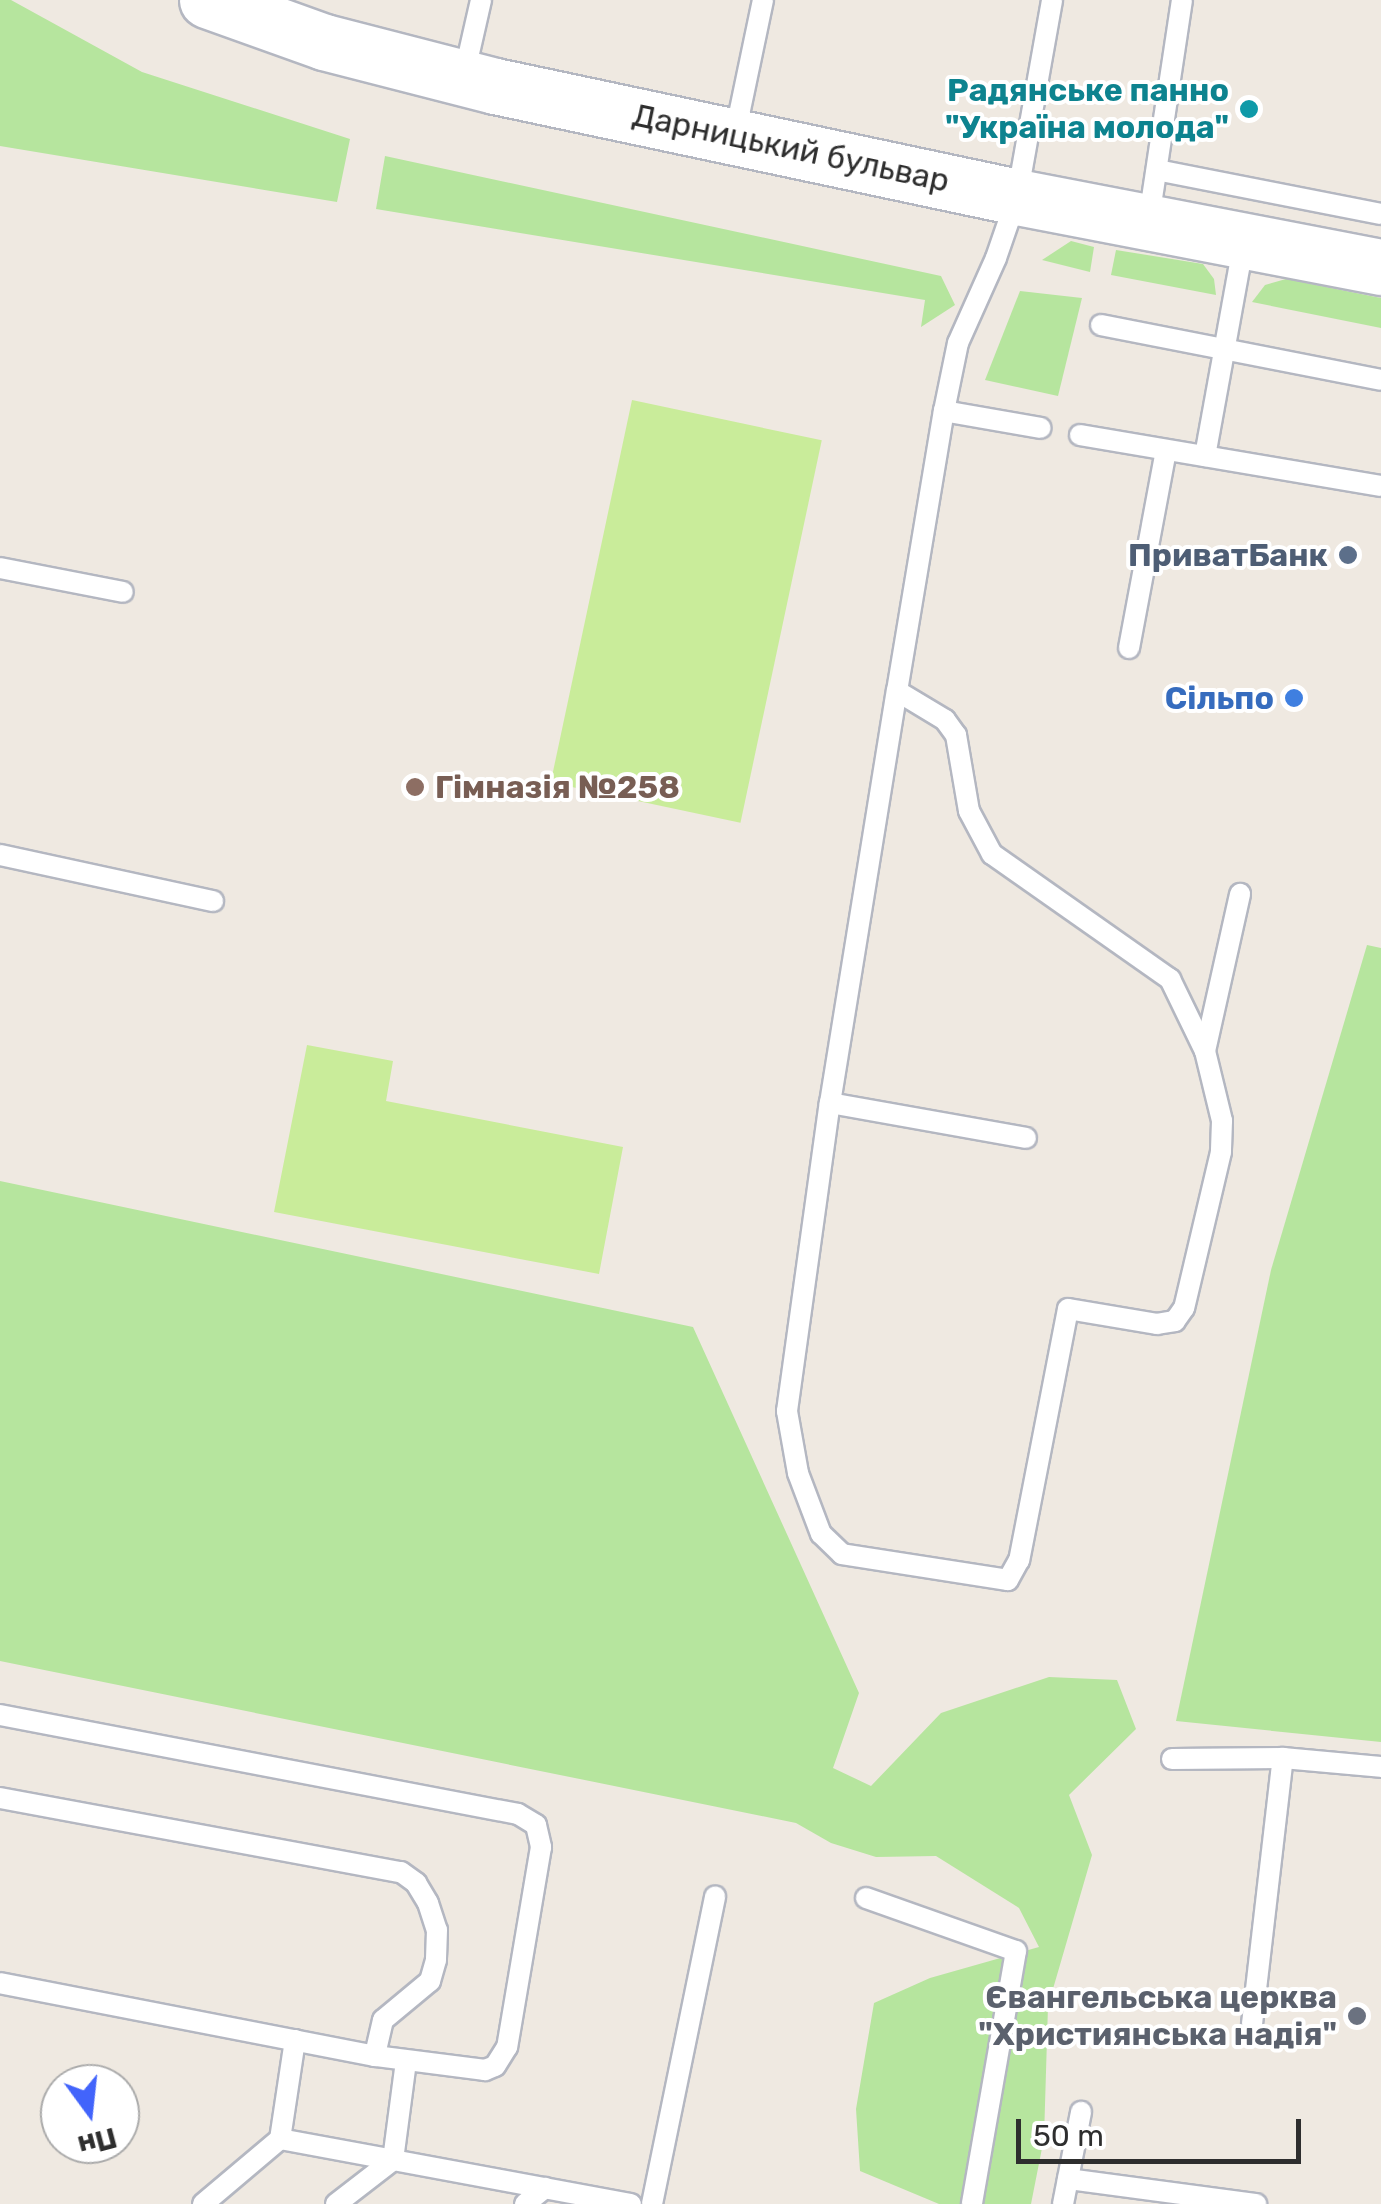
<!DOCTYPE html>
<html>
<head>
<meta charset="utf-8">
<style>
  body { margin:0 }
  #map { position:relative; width:1381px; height:2204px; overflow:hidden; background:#efe9e1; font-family:Rubik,sans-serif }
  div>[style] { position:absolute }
  .green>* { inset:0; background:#b6e59e }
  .pitch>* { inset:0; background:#c9ec9a; transform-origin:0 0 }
  .roads { filter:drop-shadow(2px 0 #b4b7c1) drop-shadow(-2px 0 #b4b7c1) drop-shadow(0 2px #b4b7c1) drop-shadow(0 -2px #b4b7c1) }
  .lane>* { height:20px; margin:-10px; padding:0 10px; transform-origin:10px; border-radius:10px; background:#fff }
  .secondary>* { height:55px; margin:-27.5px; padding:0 27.5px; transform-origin:27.5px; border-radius:27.5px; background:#fff }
  .dots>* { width:28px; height:28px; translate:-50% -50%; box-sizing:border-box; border:5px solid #fff; border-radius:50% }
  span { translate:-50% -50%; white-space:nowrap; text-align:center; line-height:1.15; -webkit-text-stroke:8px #fff; paint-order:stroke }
  .culture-label { font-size:32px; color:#0d838f; font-weight:700 }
  .right { translate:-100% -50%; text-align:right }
  .street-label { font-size:32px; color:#2e2e2e }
  .service-label { font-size:32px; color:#4e5e75; font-weight:700 }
  .shop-label { font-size:32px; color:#366cbe; font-weight:700 }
  .education-label { font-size:32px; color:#785e54; font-weight:700 }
  .left { translate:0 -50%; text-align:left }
  .worship-label { font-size:32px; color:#5b616d; font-weight:700 }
  .north { position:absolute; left:40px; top:2064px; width:100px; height:100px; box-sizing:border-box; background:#fff; border:2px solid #ababab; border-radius:50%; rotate:165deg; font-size:28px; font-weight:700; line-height:40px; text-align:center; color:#2e2e2e }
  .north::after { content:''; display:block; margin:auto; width:35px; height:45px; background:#4264fb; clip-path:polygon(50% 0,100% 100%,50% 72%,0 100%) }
  .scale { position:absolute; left:1016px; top:2119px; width:285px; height:45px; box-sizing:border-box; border:5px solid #2e2e2e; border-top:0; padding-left:12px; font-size:30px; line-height:35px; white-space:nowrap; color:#2e2e2e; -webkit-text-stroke:8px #fff; paint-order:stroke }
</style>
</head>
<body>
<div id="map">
  <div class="green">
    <div style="clip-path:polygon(0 0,11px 0,142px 72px,350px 139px,337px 202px,0 146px)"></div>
    <div style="clip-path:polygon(385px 156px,941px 276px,955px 305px,921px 327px,925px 300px,376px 209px)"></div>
    <div style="clip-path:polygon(1071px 241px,1094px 247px,1090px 272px,1042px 260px)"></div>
    <div style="clip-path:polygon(1116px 250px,1203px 264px,1214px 279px,1216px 295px,1111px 275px)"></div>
    <div style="clip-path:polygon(1286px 279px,1381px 298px,1381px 328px,1252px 302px,1265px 285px)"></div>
    <div style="clip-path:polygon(1020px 291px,1082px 298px,1058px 396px,985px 380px)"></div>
    <div style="clip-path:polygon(1367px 945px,1381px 948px,1381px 1742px,1176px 1721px,1271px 1270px)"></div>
    <div style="clip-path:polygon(0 1181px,693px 1327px,859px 1693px,833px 1768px,871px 1786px,941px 1713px,1049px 1677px,1117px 1680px,1136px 1729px,1069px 1795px,1092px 1855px,1048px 2006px,1044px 2138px,1031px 2204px,939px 2204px,860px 2171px,856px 2109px,874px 2003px,930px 1978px,1039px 1947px,1019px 1908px,936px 1856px,876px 1857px,831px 1843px,796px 1823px,0 1661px)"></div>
  </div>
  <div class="pitch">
    <div style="left:632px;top:400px;width:194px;height:391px;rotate:12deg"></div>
    <div style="clip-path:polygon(307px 1045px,393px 1061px,386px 1101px,623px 1147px,599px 1274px,274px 1212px)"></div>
  </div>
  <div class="roads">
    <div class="lane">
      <div style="left:464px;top:75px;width:77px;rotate:-77.2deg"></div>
      <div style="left:735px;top:134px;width:137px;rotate:-78.2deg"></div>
      <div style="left:1157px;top:170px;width:228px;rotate:11.1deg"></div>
      <div style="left:1149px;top:218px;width:220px;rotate:-81.4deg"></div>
      <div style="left:1101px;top:325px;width:285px;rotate:11.1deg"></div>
      <div style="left:944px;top:411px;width:98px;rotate:9.9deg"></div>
      <div style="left:1080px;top:435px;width:305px;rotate:9.6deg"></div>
      <div style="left:1205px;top:456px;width:218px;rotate:-79.7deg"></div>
      <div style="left:0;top:568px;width:125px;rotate:11deg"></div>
      <div style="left:1129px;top:648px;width:201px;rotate:-79.4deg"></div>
      <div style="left:897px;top:691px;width:56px;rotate:31.1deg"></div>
      <div style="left:945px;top:720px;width:19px;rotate:54deg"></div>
      <div style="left:956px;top:735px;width:77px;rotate:80.3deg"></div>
      <div style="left:969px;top:811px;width:49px;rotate:61.9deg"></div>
      <div style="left:992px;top:854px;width:218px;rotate:35.1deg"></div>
      <div style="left:1170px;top:979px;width:80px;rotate:64.1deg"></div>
      <div style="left:1205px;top:1051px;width:72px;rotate:76.3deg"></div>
      <div style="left:1222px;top:1121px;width:31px;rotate:92deg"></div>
      <div style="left:1221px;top:1152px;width:160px;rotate:103.3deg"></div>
      <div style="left:1184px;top:1308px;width:16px;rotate:125deg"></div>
      <div style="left:1175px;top:1321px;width:18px;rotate:171deg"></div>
      <div style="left:1157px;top:1324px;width:90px;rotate:-170.4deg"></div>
      <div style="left:1068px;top:1309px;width:256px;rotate:101deg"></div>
      <div style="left:1019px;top:1560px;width:23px;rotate:119deg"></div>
      <div style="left:1008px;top:1580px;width:168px;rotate:-171.1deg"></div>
      <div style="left:842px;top:1554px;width:29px;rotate:-136deg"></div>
      <div style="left:821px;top:1534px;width:65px;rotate:-110.7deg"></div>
      <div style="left:798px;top:1473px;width:63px;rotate:-100.1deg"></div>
      <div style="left:787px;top:1411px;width:311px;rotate:-82.1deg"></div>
      <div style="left:830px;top:1103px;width:417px;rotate:-80.8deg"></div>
      <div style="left:897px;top:691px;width:284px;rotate:-80.5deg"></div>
      <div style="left:944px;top:411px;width:69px;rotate:-78.4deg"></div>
      <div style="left:958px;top:343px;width:93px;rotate:-65.9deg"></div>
      <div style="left:996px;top:258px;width:65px;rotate:-71deg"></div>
      <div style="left:1017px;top:197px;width:200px;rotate:-79.9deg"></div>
      <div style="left:0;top:855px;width:218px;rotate:12.2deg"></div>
      <div style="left:1205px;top:1051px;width:161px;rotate:-77.4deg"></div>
      <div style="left:830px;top:1103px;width:199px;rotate:10.1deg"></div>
      <div style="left:0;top:1715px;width:527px;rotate:10.82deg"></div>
      <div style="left:518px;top:1814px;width:21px;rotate:31deg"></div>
      <div style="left:536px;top:1825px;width:23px;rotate:77deg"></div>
      <div style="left:541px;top:1847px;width:203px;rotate:99.6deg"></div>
      <div style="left:507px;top:2047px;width:22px;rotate:122deg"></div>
      <div style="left:495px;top:2066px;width:11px;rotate:158deg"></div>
      <div style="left:485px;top:2070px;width:111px;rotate:-172.7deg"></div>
      <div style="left:375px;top:2056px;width:382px;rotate:-169deg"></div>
      <div style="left:1172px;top:1759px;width:111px;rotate:-0.5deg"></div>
      <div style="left:1283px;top:1758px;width:98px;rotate:5.2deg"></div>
      <div style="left:0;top:1798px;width:408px;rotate:10.5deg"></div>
      <div style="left:401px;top:1872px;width:19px;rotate:36deg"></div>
      <div style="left:416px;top:1883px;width:23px;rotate:59deg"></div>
      <div style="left:428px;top:1903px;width:28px;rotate:72deg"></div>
      <div style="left:437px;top:1930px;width:30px;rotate:92deg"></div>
      <div style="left:436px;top:1960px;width:22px;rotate:106deg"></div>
      <div style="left:430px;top:1981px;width:61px;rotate:140.3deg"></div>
      <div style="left:383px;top:2020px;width:37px;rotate:103deg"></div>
      <div style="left:866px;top:1898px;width:159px;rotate:19.5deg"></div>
      <div style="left:1016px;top:1951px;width:257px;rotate:99.9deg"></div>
      <div style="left:1252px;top:2024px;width:268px;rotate:-83.4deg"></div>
      <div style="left:295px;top:2040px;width:100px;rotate:98.6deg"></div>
      <div style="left:280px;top:2139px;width:115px;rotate:10.5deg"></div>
      <div style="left:393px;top:2160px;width:100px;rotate:-82.5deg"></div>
      <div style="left:1068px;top:2179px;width:190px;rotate:7.6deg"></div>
      <div style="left:203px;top:2204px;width:101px;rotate:-40.2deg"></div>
      <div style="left:336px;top:2204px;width:72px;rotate:-37.7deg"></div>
      <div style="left:393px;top:2160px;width:242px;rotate:10.5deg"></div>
      <div style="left:525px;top:2204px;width:26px;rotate:-39deg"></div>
      <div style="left:652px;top:2204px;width:314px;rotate:-78.4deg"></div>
      <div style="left:1063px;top:2204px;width:94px;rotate:-78.9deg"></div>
    </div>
    <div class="secondary">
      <div style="left:207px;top:0;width:124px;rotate:19.7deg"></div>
      <div style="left:324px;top:42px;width:177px;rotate:14.4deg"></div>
      <div style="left:495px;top:86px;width:534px;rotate:12deg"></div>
      <div style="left:1017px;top:197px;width:371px;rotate:10.9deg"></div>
    </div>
  </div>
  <div class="dots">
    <div style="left:1249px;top:109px;background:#0f9aa8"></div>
    <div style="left:1348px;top:555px;background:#5c6f8a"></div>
    <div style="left:1294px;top:698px;background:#3f7fe0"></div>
    <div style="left:415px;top:787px;background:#8d6e63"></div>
    <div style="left:1357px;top:2016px;background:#6b7280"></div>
  </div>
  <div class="culture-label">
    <span class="right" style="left:1229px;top:109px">Радянське панно<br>"Україна молода"</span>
  </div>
  <div class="street-label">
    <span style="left:791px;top:148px;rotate:12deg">Дарницький бульвар</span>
  </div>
  <div class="service-label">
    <span class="right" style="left:1328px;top:555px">ПриватБанк</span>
  </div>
  <div class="shop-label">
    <span class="right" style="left:1274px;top:698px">Сільпо</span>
  </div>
  <div class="education-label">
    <span class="left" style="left:435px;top:787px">Гімназія №258</span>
  </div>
  <div class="worship-label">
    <span class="right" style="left:1337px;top:2016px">Євангельська церква<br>"Християнська надія"</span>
  </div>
  <div class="north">Пн</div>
  <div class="scale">50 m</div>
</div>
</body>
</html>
